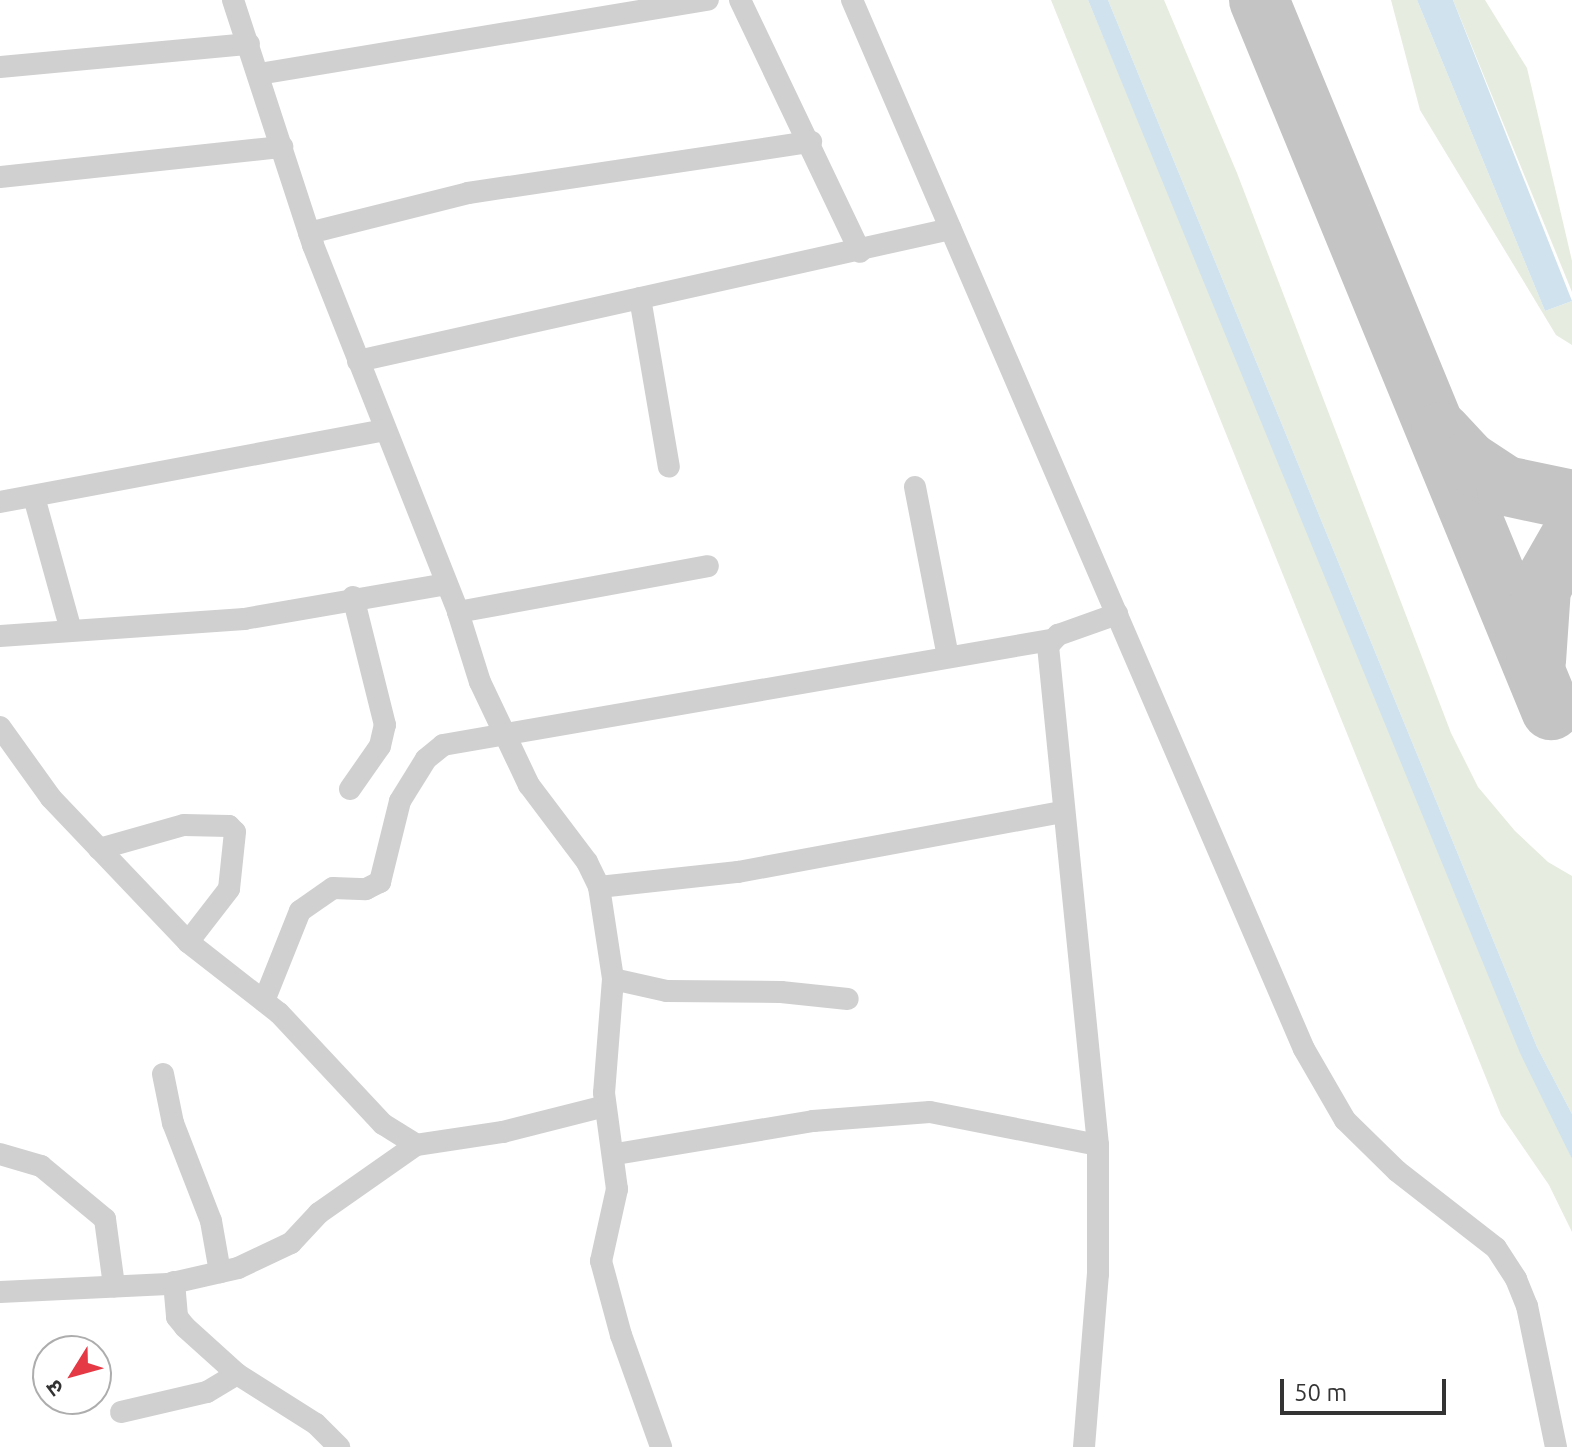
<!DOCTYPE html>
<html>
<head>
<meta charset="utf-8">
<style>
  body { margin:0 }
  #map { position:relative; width:1572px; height:1447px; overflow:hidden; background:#fff; font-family:Ubuntu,"Noto Sans Devanagari",sans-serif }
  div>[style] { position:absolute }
  .green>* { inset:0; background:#e6ecdf }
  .water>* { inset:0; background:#cfe2ee }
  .taxiway>* { height:60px; margin:-30px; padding:0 30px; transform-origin:30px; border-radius:30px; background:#c4c4c4 }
  .minor>* { height:22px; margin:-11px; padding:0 11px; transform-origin:11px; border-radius:11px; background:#d0d0d0 }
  span { translate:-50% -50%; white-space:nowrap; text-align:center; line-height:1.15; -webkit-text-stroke:8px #fff; paint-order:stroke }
  .north { position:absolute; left:32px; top:1335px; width:80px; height:80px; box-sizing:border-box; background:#fff; border:2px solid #adadad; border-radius:50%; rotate:233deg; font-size:22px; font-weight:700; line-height:32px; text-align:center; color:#333 }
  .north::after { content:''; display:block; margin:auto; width:28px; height:36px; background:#e63946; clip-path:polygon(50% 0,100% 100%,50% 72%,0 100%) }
  .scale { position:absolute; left:1280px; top:1379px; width:166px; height:36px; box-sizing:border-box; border:4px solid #333; border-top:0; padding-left:10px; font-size:24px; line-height:28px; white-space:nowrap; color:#333; -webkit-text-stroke:6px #fff; paint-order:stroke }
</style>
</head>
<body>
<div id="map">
  <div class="green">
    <div style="clip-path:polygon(1051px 0,1088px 0,1572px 1159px,1572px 1232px,1549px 1185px,1501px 1115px)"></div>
    <div style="clip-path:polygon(1108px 0,1164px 0,1237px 173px,1451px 733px,1478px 787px,1515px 831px,1548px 862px,1572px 876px,1572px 1114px,1537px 1047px)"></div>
    <div style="clip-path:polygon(1391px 0,1417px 0,1545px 311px,1572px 301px,1572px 345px,1556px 335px,1420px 110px)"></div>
    <div style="clip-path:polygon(1453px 0,1485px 0,1527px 68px,1572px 261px,1572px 292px)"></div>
  </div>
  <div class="water">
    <div style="clip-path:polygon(1088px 0,1108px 0,1537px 1047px,1572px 1114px,1572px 1159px,1520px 1053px)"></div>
    <div style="clip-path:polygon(1417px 0,1453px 0,1572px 301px,1545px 311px)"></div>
  </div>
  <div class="taxiway">
    <div style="left:1259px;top:0;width:768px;rotate:67.64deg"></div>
    <div style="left:1441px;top:432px;width:40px;rotate:47deg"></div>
    <div style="left:1468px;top:461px;width:45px;rotate:33.3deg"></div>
    <div style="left:1506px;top:486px;width:67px;rotate:12deg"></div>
    <div style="left:1536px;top:661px;width:73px;rotate:-86.1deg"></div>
    <div style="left:1541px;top:588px;width:62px;rotate:-60.1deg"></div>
  </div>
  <div class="minor">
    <div style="left:233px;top:0;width:258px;rotate:71.9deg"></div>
    <div style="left:313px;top:245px;width:395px;rotate:68.4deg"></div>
    <div style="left:458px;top:612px;width:73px;rotate:72.6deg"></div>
    <div style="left:480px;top:682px;width:114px;rotate:64.6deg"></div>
    <div style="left:529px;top:785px;width:96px;rotate:53deg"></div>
    <div style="left:587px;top:862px;width:28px;rotate:64deg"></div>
    <div style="left:599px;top:887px;width:93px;rotate:81.3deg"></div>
    <div style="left:613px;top:979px;width:114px;rotate:94.5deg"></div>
    <div style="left:604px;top:1093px;width:97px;rotate:82.3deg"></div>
    <div style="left:617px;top:1189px;width:74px;rotate:102.5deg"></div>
    <div style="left:601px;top:1261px;width:77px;rotate:74.9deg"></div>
    <div style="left:621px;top:1335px;width:119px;rotate:70.3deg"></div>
    <div style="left:740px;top:0;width:279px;rotate:64.5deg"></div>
    <div style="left:852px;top:0;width:1142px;rotate:66.69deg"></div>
    <div style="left:1304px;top:1049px;width:82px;rotate:60deg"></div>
    <div style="left:1345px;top:1120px;width:73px;rotate:44.4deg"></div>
    <div style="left:1397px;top:1171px;width:125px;rotate:37.9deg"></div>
    <div style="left:1496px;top:1248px;width:37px;rotate:57deg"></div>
    <div style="left:1516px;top:1279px;width:29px;rotate:68deg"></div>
    <div style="left:1527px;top:1306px;width:144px;rotate:78.4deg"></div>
    <div style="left:0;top:67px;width:250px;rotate:-5.3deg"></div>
    <div style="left:259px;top:74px;width:455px;rotate:-9.4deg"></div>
    <div style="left:0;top:177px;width:284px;rotate:-6.1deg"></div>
    <div style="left:309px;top:233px;width:164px;rotate:-14.1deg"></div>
    <div style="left:468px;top:193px;width:347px;rotate:-8.5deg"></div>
    <div style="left:640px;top:298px;width:171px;rotate:80.3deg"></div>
    <div style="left:358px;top:361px;width:607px;rotate:-12.57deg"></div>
    <div style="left:915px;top:487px;width:172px;rotate:79deg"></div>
    <div style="left:34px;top:497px;width:135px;rotate:74.5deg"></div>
    <div style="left:0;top:502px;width:391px;rotate:-10.6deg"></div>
    <div style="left:458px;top:612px;width:254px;rotate:-10.4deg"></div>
    <div style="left:0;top:636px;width:245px;rotate:-4deg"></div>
    <div style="left:244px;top:619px;width:205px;rotate:-9.8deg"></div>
    <div style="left:0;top:727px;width:87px;rotate:54.3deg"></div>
    <div style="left:51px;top:798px;width:199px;rotate:46.4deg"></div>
    <div style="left:188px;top:942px;width:115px;rotate:38deg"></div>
    <div style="left:279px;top:1013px;width:152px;rotate:46.9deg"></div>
    <div style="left:383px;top:1124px;width:39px;rotate:32deg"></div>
    <div style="left:350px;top:789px;width:52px;rotate:-55.1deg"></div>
    <div style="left:380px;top:746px;width:22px;rotate:-77deg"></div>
    <div style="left:385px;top:725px;width:132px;rotate:-104deg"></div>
    <div style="left:99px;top:849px;width:88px;rotate:-15.8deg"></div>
    <div style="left:184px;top:825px;width:45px;rotate:1.3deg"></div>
    <div style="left:229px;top:826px;width:8px;rotate:45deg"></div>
    <div style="left:235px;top:832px;width:57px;rotate:96deg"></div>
    <div style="left:229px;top:889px;width:67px;rotate:127.7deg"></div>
    <div style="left:599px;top:887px;width:140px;rotate:-6.2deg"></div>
    <div style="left:738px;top:872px;width:330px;rotate:-10.5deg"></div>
    <div style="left:613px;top:979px;width:55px;rotate:12.5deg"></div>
    <div style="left:667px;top:991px;width:114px;rotate:0.5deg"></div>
    <div style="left:781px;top:992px;width:67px;rotate:6deg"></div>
    <div style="left:264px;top:1001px;width:97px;rotate:-68.2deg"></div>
    <div style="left:300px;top:911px;width:40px;rotate:-34.9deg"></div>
    <div style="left:333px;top:888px;width:33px;rotate:2deg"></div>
    <div style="left:366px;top:889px;width:16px;rotate:-27deg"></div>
    <div style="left:380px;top:882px;width:83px;rotate:-76.1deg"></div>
    <div style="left:400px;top:801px;width:49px;rotate:-58.2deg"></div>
    <div style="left:426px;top:759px;width:22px;rotate:-39deg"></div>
    <div style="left:443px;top:745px;width:616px;rotate:-9.81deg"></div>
    <div style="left:163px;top:1074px;width:50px;rotate:78.5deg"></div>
    <div style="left:173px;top:1123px;width:105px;rotate:68.8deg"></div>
    <div style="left:211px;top:1221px;width:52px;rotate:80deg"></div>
    <div style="left:0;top:1154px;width:43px;rotate:16.3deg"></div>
    <div style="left:41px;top:1166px;width:83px;rotate:39.6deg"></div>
    <div style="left:105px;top:1219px;width:68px;rotate:82.3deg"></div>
    <div style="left:616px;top:1154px;width:200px;rotate:-9.5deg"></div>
    <div style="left:813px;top:1121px;width:117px;rotate:-4.4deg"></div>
    <div style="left:930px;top:1112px;width:171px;rotate:11.1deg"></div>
    <div style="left:174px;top:1282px;width:35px;rotate:85deg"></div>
    <div style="left:177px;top:1317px;width:13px;rotate:51deg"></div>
    <div style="left:185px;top:1327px;width:70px;rotate:42.1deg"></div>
    <div style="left:237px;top:1374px;width:93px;rotate:32.3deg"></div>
    <div style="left:316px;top:1424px;width:33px;rotate:45deg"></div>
    <div style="left:0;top:1292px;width:168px;rotate:-2.7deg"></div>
    <div style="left:168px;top:1284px;width:72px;rotate:-12.9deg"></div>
    <div style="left:238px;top:1268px;width:59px;rotate:-25.3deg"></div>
    <div style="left:291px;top:1243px;width:41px;rotate:-47deg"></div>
    <div style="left:319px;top:1213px;width:118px;rotate:-35deg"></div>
    <div style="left:416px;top:1145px;width:88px;rotate:-8.5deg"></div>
    <div style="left:503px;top:1132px;width:105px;rotate:-14.3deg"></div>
    <div style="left:121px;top:1412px;width:88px;rotate:-13.1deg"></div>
    <div style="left:207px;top:1392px;width:35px;rotate:-31deg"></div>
    <div style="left:1084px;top:1447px;width:174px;rotate:-85.4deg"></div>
    <div style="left:1098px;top:1274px;width:129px;rotate:-90deg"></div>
    <div style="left:1098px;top:1145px;width:501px;rotate:-95.72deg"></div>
    <div style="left:1048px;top:646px;width:15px;rotate:-48deg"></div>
    <div style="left:1058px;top:635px;width:63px;rotate:-19.6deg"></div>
  </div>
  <div class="north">उ</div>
  <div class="scale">50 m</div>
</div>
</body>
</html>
